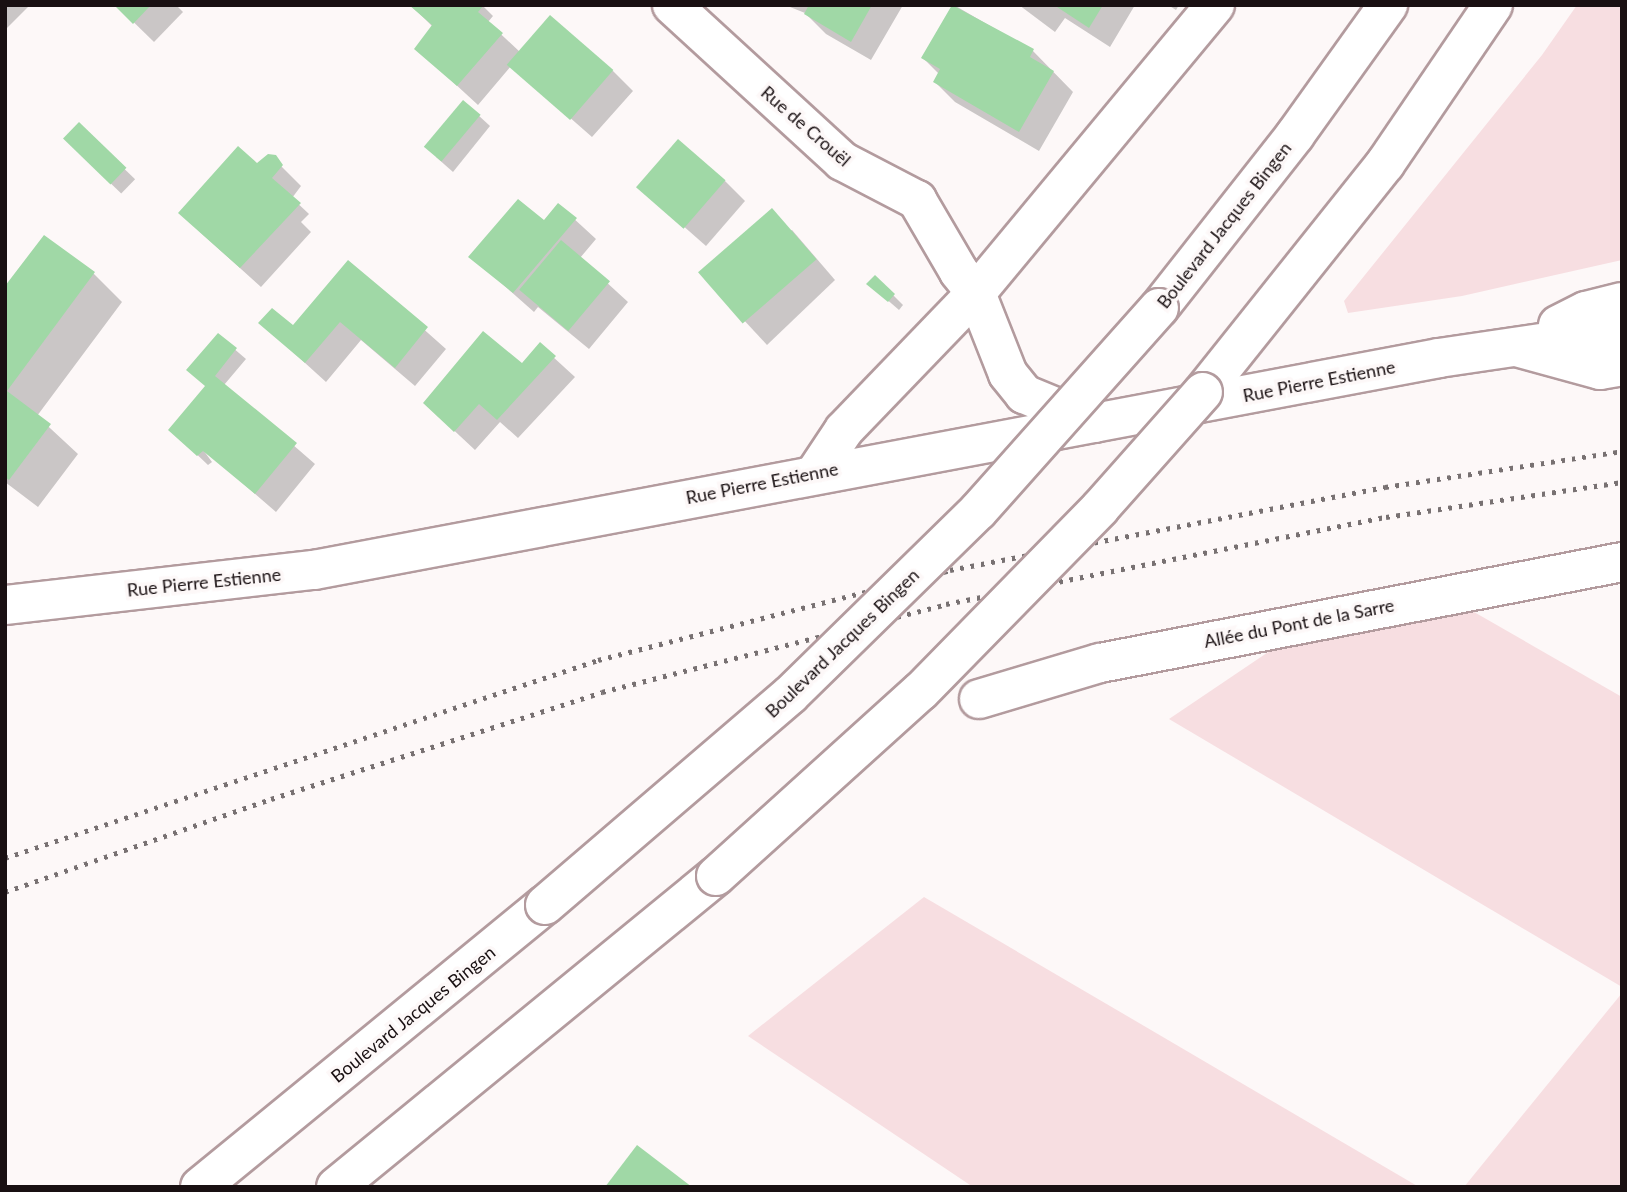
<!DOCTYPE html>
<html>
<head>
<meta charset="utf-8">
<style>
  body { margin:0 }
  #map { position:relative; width:1627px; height:1192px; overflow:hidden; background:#fdf8f8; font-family:Lato,sans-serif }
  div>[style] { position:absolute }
  .green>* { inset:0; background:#f7dee1 }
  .shadow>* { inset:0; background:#0003; transform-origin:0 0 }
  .building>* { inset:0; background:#a0d8a6; transform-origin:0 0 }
  .roads { filter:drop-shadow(2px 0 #b39b9e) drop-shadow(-2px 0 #b39b9e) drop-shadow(0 2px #b39b9e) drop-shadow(0 -2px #b39b9e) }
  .minor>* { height:38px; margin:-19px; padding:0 19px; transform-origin:19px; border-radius:19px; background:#fff }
  .major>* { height:38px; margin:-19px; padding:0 19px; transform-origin:19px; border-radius:19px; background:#fff }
  .highway>* { height:38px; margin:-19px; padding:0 19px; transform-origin:19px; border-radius:19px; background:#fff }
  .rail>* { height:5px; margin-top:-2.5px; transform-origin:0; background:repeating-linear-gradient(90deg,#787172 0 3.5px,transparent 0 10.5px) }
  .bridges { filter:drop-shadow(2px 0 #b39b9e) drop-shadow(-2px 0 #b39b9e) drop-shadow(0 2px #b39b9e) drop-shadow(0 -2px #b39b9e) }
  .highway-bridge>* { height:38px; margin:-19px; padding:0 19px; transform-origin:19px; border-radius:19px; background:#fff }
  span { translate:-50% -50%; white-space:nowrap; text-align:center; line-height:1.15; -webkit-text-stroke:7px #fdf8f8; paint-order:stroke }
  .street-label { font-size:18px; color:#191012 }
  .frame { position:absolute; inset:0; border:7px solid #191012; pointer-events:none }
</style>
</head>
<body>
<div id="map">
  <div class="green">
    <div style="clip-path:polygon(1577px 5px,1622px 5px,1622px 260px,1462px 296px,1348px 313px,1344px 301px,1542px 55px)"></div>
    <div style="clip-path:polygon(1474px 612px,1622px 697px,1622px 987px,1169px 719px,1277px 646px)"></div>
    <div style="clip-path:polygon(924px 897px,1419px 1187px,973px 1187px,748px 1036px)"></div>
    <div style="clip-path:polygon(1622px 993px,1622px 1187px,1464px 1187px)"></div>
  </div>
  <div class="shadow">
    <div style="clip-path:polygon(5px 5px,30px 5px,5px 30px)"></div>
    <div style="clip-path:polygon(116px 5px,176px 5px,183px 12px,154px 42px)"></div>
    <div style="clip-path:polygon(411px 5px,482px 5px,493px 16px,488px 22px,520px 52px,613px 71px,633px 91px,592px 137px,511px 66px,478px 105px,416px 48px,433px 27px)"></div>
    <div style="clip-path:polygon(785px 5px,903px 5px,871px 60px,826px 34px,805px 13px)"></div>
    <div style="clip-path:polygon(954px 5px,1033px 51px,1073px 92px,1039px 151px,955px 102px,935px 82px,939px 74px,923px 58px)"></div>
    <div style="clip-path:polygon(1019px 5px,1135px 5px,1110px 47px,1065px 18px,1055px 32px)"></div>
    <div style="clip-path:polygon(1168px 5px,1179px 5px,1176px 10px)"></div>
    <div style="clip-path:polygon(464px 102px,490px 126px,453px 172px,436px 157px)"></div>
    <div style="left:79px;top:125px;width:78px;height:20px;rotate:44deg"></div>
    <div style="clip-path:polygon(271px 156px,301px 186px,292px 198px,309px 214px,301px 222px,311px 232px,261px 287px,200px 232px)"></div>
    <div style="clip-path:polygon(725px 181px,745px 201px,706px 246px,639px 187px)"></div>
    <div style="clip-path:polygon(559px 205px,596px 239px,580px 258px,628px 302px,589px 349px,538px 307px,534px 312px,471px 256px,545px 222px)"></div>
    <div style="clip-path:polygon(792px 230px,835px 280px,767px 345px,702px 275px)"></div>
    <div style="clip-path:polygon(44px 237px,94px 274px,122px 302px,37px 416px,78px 454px,38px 507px,5px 482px,5px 289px)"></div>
    <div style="clip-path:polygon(348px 262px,446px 349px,415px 386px,361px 340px,326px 382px,261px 323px,293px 328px)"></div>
    <div style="clip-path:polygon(875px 277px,903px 305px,899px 310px,869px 284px)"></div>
    <div style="clip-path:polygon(218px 335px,246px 359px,224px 385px,315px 464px,276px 512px,201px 447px,212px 462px,208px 465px,171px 430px,207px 387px)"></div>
    <div style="clip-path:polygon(540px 345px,575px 377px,518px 438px,500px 422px,475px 450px,445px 422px,522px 365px)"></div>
  </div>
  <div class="building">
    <div style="clip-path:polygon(114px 5px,151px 5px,133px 24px)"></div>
    <div style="clip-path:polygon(409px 5px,484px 5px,478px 12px,503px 33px,457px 86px,414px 49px,432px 25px)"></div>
    <div style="clip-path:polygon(809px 5px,872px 5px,851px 42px,804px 14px)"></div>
    <div style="clip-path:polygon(952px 5px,1034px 49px,1030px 57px,1054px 71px,1019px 132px,933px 82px,940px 69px,921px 58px)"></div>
    <div style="clip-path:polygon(1054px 5px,1103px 5px,1089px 28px)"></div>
    <div style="left:550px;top:15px;width:84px;height:66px;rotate:41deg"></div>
    <div style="left:463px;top:100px;width:23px;height:61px;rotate:40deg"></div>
    <div style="left:79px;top:122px;width:66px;height:23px;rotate:44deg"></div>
    <div style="left:678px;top:139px;width:63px;height:64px;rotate:41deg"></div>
    <div style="clip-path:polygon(238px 146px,257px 163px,268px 154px,276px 155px,283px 165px,272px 178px,301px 203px,240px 268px,178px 213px)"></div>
    <div style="clip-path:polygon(518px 199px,544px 220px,558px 203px,577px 218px,513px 293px,468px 257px)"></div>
    <div style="left:772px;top:208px;width:68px;height:98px;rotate:49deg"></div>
    <div style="clip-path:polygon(44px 235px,95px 272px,7px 391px,51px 424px,9px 480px,5px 477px,5px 286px)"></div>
    <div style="left:561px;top:240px;width:64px;height:65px;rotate:40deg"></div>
    <div style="clip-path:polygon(348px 260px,428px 327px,395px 368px,340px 322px,305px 363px,258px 323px,272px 308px,293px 325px)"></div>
    <div style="clip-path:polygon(875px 275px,895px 294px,888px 302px,866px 284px)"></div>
    <div style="clip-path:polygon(483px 331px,522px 363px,540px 342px,556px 356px,497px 420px,479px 404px,454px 432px,423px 403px)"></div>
    <div style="clip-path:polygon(218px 333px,237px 348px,215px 376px,297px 443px,255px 494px,203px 451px,197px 456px,168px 430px,205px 386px,186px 370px)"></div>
    <div style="clip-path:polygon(637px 1145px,692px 1187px,605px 1187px)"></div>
  </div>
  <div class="roads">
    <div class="minor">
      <div style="left:672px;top:5px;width:231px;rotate:42.5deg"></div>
      <div style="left:842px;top:161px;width:85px;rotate:27.5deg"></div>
      <div style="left:917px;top:200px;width:83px;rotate:59.7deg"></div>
      <div style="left:959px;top:272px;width:27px;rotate:51deg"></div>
      <div style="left:976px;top:293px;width:87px;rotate:68.4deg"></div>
      <div style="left:1008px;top:374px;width:26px;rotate:51deg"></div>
      <div style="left:1024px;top:394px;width:76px;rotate:22.5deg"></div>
      <div style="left:1516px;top:347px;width:87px;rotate:15.3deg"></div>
      <div style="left:1600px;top:370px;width:22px;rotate:-10deg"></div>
      <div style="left:979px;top:699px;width:126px;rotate:-16.6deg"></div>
      <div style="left:1100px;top:663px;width:532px;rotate:-10.95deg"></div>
    </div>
    <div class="major">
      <div style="left:1558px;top:325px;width:31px;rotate:-27deg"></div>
      <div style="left:1586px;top:311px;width:37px;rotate:-14deg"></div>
      <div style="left:5px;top:605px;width:311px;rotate:-6.5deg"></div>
      <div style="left:314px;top:570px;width:1145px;rotate:-10.67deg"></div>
      <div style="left:1439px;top:358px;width:185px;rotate:-8.4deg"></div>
    </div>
    <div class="highway">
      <div style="left:1159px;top:308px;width:220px;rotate:-51.8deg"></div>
      <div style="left:1295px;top:135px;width:160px;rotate:-54.4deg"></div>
      <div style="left:1203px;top:392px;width:292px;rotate:-51.4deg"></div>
      <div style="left:1385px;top:164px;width:192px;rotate:-55.8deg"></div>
      <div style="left:816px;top:472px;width:50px;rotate:-56.3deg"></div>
      <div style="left:844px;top:430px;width:190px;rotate:-46.1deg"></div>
      <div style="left:976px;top:293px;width:374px;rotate:-50.3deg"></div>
      <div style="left:200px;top:1187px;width:446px;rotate:-39.3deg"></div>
      <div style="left:336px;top:1187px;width:491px;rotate:-39.3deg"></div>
    </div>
  </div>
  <div class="rail">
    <div style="left:5px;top:858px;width:625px;rotate:-18.46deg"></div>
    <div style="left:598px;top:660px;width:363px;rotate:-14.3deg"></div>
    <div style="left:950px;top:570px;width:443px;rotate:-10.8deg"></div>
    <div style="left:1385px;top:487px;width:240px;rotate:-8.6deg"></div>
    <div style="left:5px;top:892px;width:282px;rotate:-19.3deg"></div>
    <div style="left:271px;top:799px;width:348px;rotate:-17.9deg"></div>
    <div style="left:602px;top:692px;width:355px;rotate:-14.3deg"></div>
    <div style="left:946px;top:604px;width:449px;rotate:-11.2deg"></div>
    <div style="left:1386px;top:517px;width:239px;rotate:-8.4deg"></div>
  </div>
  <div class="bridges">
    <div class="highway-bridge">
      <div style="left:716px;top:876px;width:276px;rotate:-42.1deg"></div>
      <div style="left:921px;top:691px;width:256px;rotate:-45.6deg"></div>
      <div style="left:1100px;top:508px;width:155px;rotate:-48.4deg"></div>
      <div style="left:545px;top:905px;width:323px;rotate:-40.6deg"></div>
      <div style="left:790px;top:695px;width:263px;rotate:-44.4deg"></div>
      <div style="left:978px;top:511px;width:272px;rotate:-48.3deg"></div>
    </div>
  </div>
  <div class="street-label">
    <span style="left:806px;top:126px;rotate:41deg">Rue de Crouël</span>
    <span style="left:1224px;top:225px;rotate:-52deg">Boulevard Jacques Bingen</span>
    <span style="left:1319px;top:381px;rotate:-11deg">Rue Pierre Estienne</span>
    <span style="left:762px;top:483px;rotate:-11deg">Rue Pierre Estienne</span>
    <span style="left:204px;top:582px;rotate:-6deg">Rue Pierre Estienne</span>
    <span style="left:1299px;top:623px;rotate:-11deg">Allée du Pont de la Sarre</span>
    <span style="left:842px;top:643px;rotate:-44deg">Boulevard Jacques Bingen</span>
    <span style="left:413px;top:1014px;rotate:-39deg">Boulevard Jacques Bingen</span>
  </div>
  <div class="frame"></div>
</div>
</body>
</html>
